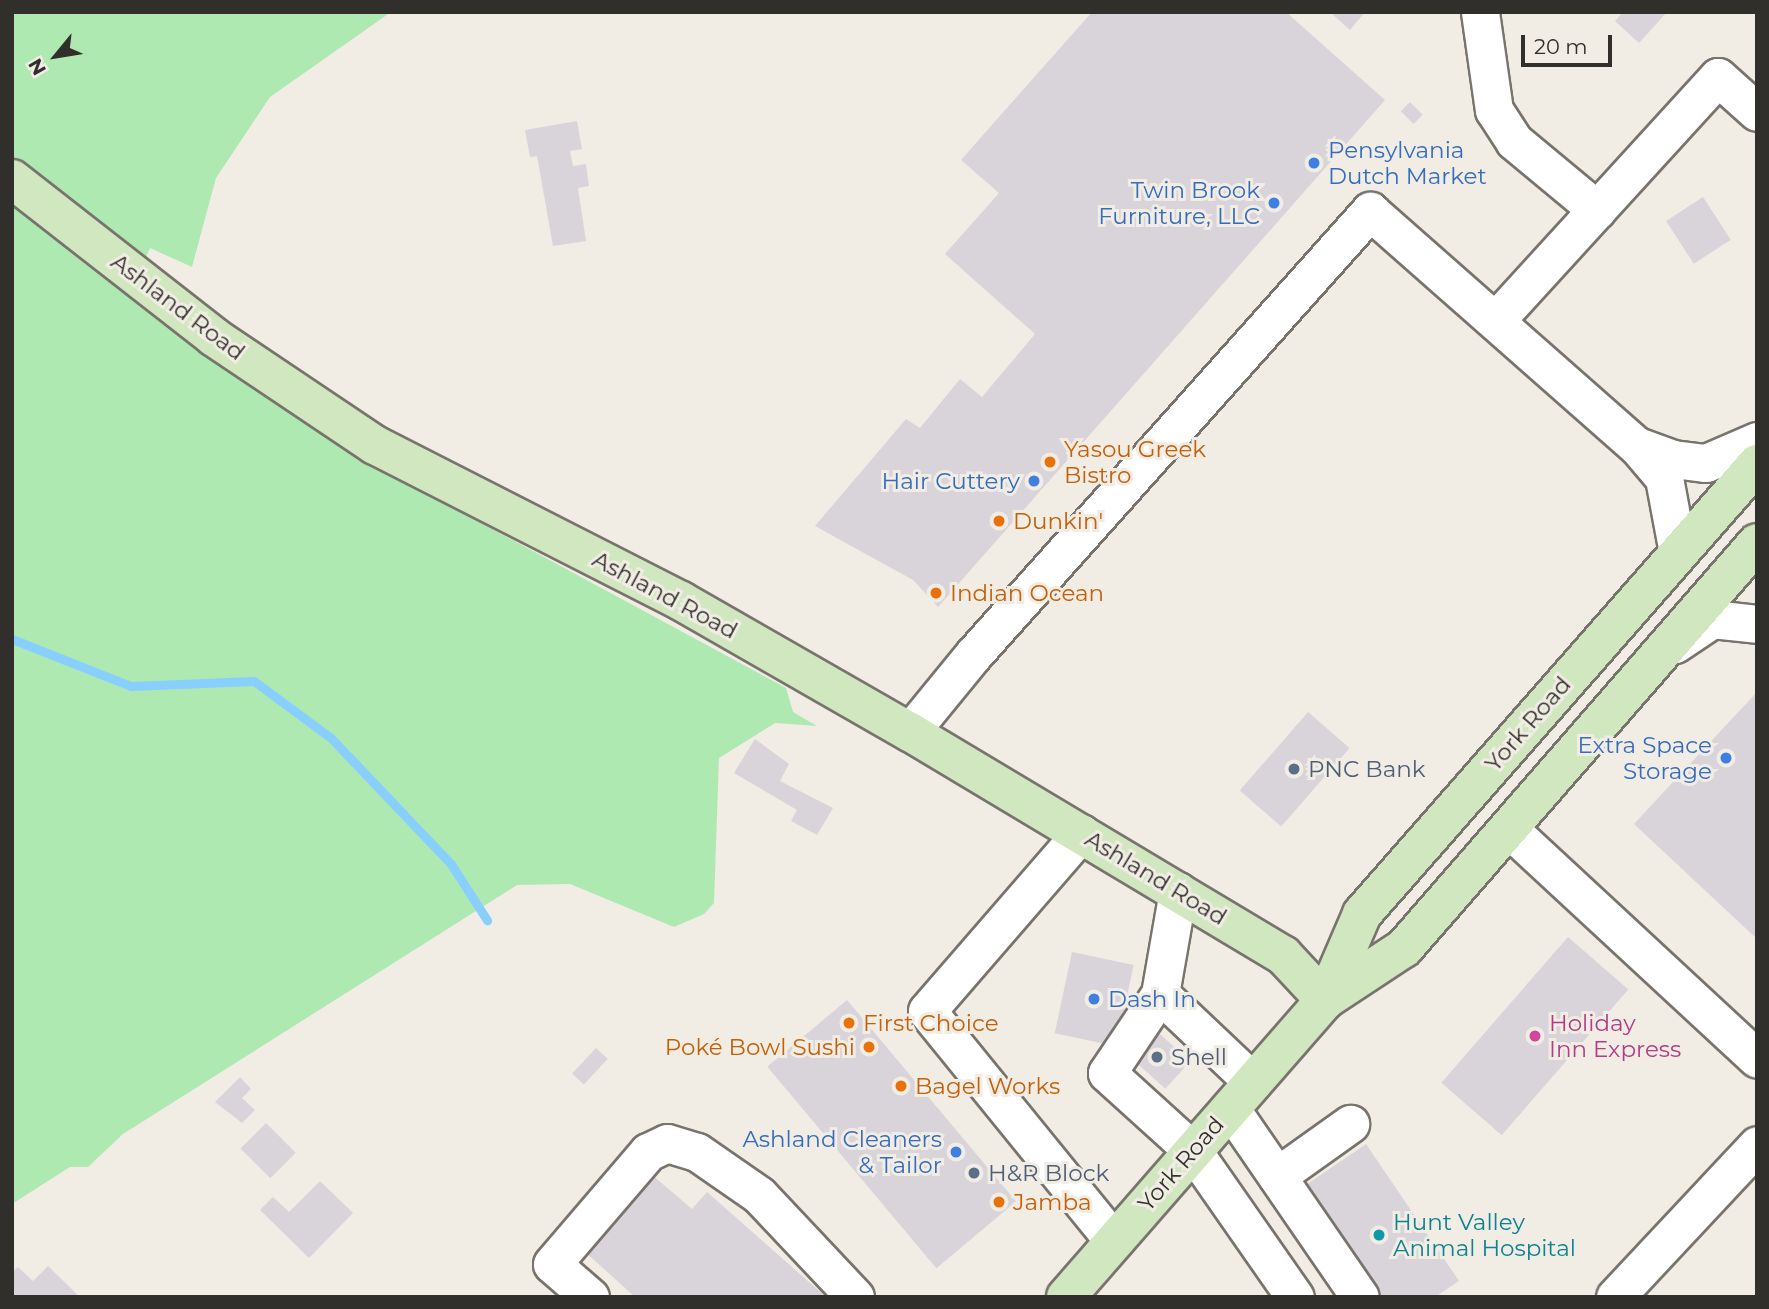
<!DOCTYPE html>
<html>
<head>
<meta charset="utf-8">
<style>
  body { margin:0 }
  #map { position:relative; width:1769px; height:1309px; overflow:hidden; background:#f1ede5; font-family:Montserrat,sans-serif }
  div>[style] { position:absolute }
  .green>* { inset:0; background:#afe9b2 }
  .stream>* { height:9px; margin:-4.5px; padding:0 4.5px; transform-origin:4.5px; border-radius:4.5px; background:#89cffe }
  .building>* { inset:0; background:#d9d3da; transform-origin:0 0 }
  .roads { filter:drop-shadow(2px 0 #78746d) drop-shadow(-2px 0 #78746d) drop-shadow(0 2px #78746d) drop-shadow(0 -2px #78746d) }
  .minor>* { height:37px; margin:-18.5px; padding:0 18.5px; transform-origin:18.5px; border-radius:18.5px; background:#fff }
  .major>* { height:38px; margin:-19px; padding:0 19px; transform-origin:19px; border-radius:19px; background:#d1e7c0 }
  .dots>* { width:19px; height:19px; translate:-50% -50%; box-sizing:border-box; border:4px solid #f1ede5; border-radius:50% }
  span { translate:-50% -50%; white-space:nowrap; text-align:center; line-height:1.15; -webkit-text-stroke:6px #f1ede5; paint-order:stroke }
  .shop-label { font-size:23px; color:#366cbe }
  .left { translate:0 -50%; text-align:left }
  .right { translate:-100% -50%; text-align:right }
  .street-label { font-size:23px; color:#312f2c }
  .food-label { font-size:23px; color:#c56008 }
  .service-label { font-size:23px; color:#4e5e75 }
  .hotel-label { font-size:23px; color:#b23c85 }
  .culture-label { font-size:23px; color:#0d838f }
  .frame { position:absolute; inset:0; border:14px solid #312f2c; pointer-events:none }
  .north { position:absolute; left:21px; top:21px; width:70px; height:70px; -webkit-text-stroke:5px #f1ede5; paint-order:stroke; rotate:240deg; font-size:19px; font-weight:700; line-height:28px; text-align:center; color:#312f2c }
  .north::after { content:''; display:block; margin:auto; width:24px; height:32px; background:#312f2c; clip-path:polygon(50% 0,100% 100%,50% 72%,0 100%) }
  .scale { position:absolute; left:1521px; top:35px; width:91px; height:32px; box-sizing:border-box; border:4px solid #312f2c; border-top:0; padding-left:9px; font-size:21px; line-height:24px; white-space:nowrap; color:#312f2c; -webkit-text-stroke:5px #f1ede5; paint-order:stroke }
</style>
</head>
<body>
<div id="map">
  <div class="green">
    <div style="clip-path:polygon(12px 12px,391px 12px,270px 97px,216px 178px,192px 267px,150px 248px,132px 292px,283px 408px,361px 458px,786px 688px,793px 712px,817px 726px,775px 723px,719px 758px,714px 903px,704px 914px,674px 927px,570px 884px,517px 885px,123px 1134px,88px 1167px,70px 1167px,12px 1204px)"></div>
  </div>
  <div class="stream">
    <div style="left:12px;top:639px;width:128px;rotate:21.6deg"></div>
    <div style="left:131px;top:686px;width:123px;rotate:-2.3deg"></div>
    <div style="left:254px;top:681px;width:96px;rotate:36.5deg"></div>
    <div style="left:331px;top:738px;width:174px;rotate:46.4deg"></div>
    <div style="left:451px;top:864px;width:67px;rotate:57.3deg"></div>
  </div>
  <div class="building">
    <div style="clip-path:polygon(1092px 12px,1286px 12px,1385px 100px,938px 607px,913px 580px,815px 526px,906px 419px,920px 428px,960px 379px,982px 397px,1035px 334px,945px 254px,999px 193px,961px 160px)"></div>
    <div style="clip-path:polygon(1330px 12px,1365px 12px,1350px 30px)"></div>
    <div style="clip-path:polygon(1623px 12px,1667px 12px,1639px 43px,1615px 21px)"></div>
    <div style="left:1410px;top:102px;width:18px;height:13px;rotate:45deg"></div>
    <div style="clip-path:polygon(577px 121px,582px 149px,570px 151px,573px 166px,586px 164px,589px 186px,578px 188px,586px 241px,553px 246px,537px 156px,530px 157px,525px 130px)"></div>
    <div style="left:1703px;top:197px;width:51px;height:44px;rotate:57deg"></div>
    <div style="clip-path:polygon(1757px 692px,1757px 939px,1634px 824px)"></div>
    <div style="left:1308px;top:712px;width:55px;height:104px;rotate:41deg"></div>
    <div style="clip-path:polygon(755px 739px,789px 764px,780px 781px,833px 808px,817px 835px,791px 821px,797px 810px,734px 773px)"></div>
    <div style="left:1568px;top:937px;width:80px;height:193px;rotate:41deg"></div>
    <div style="left:1072px;top:952px;width:63px;height:83px;rotate:12deg"></div>
    <div style="left:847px;top:1000px;width:263px;height:104px;rotate:50deg"></div>
    <div style="left:1150px;top:1025px;width:54px;height:37px;rotate:42deg"></div>
    <div style="left:596px;top:1048px;width:16px;height:35px;rotate:43deg"></div>
    <div style="clip-path:polygon(240px 1077px,251px 1089px,242px 1098px,255px 1110px,242px 1123px,215px 1102px)"></div>
    <div style="left:266px;top:1123px;width:42px;height:36px;rotate:45deg"></div>
    <div style="clip-path:polygon(1366px 1144px,1459px 1281px,1435px 1297px,1373px 1297px,1300px 1189px)"></div>
    <div style="clip-path:polygon(651px 1174px,692px 1209px,707px 1192px,826px 1297px,635px 1297px,584px 1251px)"></div>
    <div style="clip-path:polygon(320px 1181px,353px 1213px,309px 1258px,260px 1210px,273px 1197px,289px 1212px)"></div>
    <div style="clip-path:polygon(48px 1266px,80px 1297px,12px 1297px,12px 1272px,18px 1267px,33px 1281px)"></div>
  </div>
  <div class="roads">
    <div class="minor">
      <div style="left:1480px;top:12px;width:99px;rotate:81.9deg"></div>
      <div style="left:1494px;top:110px;width:37px;rotate:57deg"></div>
      <div style="left:1514px;top:141px;width:108px;rotate:39.7deg"></div>
      <div style="left:1496px;top:320px;width:329px;rotate:-47.6deg"></div>
      <div style="left:1718px;top:77px;width:52px;rotate:41.9deg"></div>
      <div style="left:1637px;top:446px;width:38px;rotate:20deg"></div>
      <div style="left:1673px;top:459px;width:33px;rotate:7deg"></div>
      <div style="left:1706px;top:463px;width:56px;rotate:-23.3deg"></div>
      <div style="left:1675px;top:644px;width:45px;rotate:-34deg"></div>
      <div style="left:1712px;top:619px;width:45px;rotate:6.3deg"></div>
      <div style="left:910px;top:732px;width:99px;rotate:-50.7deg"></div>
      <div style="left:973px;top:655px;width:596px;rotate:-48.2deg"></div>
      <div style="left:1370px;top:211px;width:356px;rotate:41.4deg"></div>
      <div style="left:1637px;top:446px;width:42px;rotate:49.8deg"></div>
      <div style="left:1664px;top:478px;width:76px;rotate:79.4deg"></div>
      <div style="left:1509px;top:829px;width:338px;rotate:42.8deg"></div>
      <div style="left:1081px;top:833px;width:235px;rotate:130.9deg"></div>
      <div style="left:927px;top:1011px;width:296px;rotate:50.9deg"></div>
      <div style="left:1178px;top:891px;width:105px;rotate:99.9deg"></div>
      <div style="left:1160px;top:994px;width:128px;rotate:43.4deg"></div>
      <div style="left:1160px;top:994px;width:95px;rotate:123.9deg"></div>
      <div style="left:1107px;top:1073px;width:116px;rotate:42.2deg"></div>
      <div style="left:1193px;top:1151px;width:178px;rotate:55.1deg"></div>
      <div style="left:1230px;top:1108px;width:229px;rotate:55.5deg"></div>
      <div style="left:1277px;top:1176px;width:90px;rotate:-35.5deg"></div>
      <div style="left:590px;top:1297px;width:50px;rotate:-139deg"></div>
      <div style="left:552px;top:1264px;width:148px;rotate:-49.4deg"></div>
      <div style="left:648px;top:1152px;width:21px;rotate:-25deg"></div>
      <div style="left:667px;top:1143px;width:31px;rotate:17deg"></div>
      <div style="left:697px;top:1152px;width:75px;rotate:34.7deg"></div>
      <div style="left:759px;top:1195px;width:140px;rotate:46.7deg"></div>
      <div style="left:1615px;top:1297px;width:208px;rotate:-46.9deg"></div>
    </div>
    <div class="major">
      <div style="left:12px;top:179px;width:256px;rotate:38deg"></div>
      <div style="left:214px;top:337px;width:194px;rotate:33.9deg"></div>
      <div style="left:375px;top:445px;width:343px;rotate:27deg"></div>
      <div style="left:681px;top:601px;width:264px;rotate:29.8deg"></div>
      <div style="left:910px;top:732px;width:435px;rotate:30.9deg"></div>
      <div style="left:1283px;top:955px;width:62px;rotate:47deg"></div>
      <div style="left:1325px;top:1000px;width:94px;rotate:-66.7deg"></div>
      <div style="left:1362px;top:914px;width:599px;rotate:-48.72deg"></div>
      <div style="left:1066px;top:1297px;width:394px;rotate:-48.9deg"></div>
      <div style="left:1325px;top:1000px;width:95px;rotate:-33.4deg"></div>
      <div style="left:1404px;top:948px;width:537px;rotate:-48.92deg"></div>
    </div>
  </div>
  <div class="dots">
    <div style="left:1314px;top:163px;background:#3f7fe0"></div>
    <div style="left:1274px;top:203px;background:#3f7fe0"></div>
    <div style="left:1050px;top:462px;background:#e8710a"></div>
    <div style="left:1034px;top:481px;background:#3f7fe0"></div>
    <div style="left:999px;top:521px;background:#e8710a"></div>
    <div style="left:936px;top:593px;background:#e8710a"></div>
    <div style="left:1726px;top:758px;background:#3f7fe0"></div>
    <div style="left:1294px;top:769px;background:#5c6f8a"></div>
    <div style="left:1094px;top:999px;background:#3f7fe0"></div>
    <div style="left:849px;top:1023px;background:#e8710a"></div>
    <div style="left:1535px;top:1036px;background:#d1479c"></div>
    <div style="left:869px;top:1047px;background:#e8710a"></div>
    <div style="left:1157px;top:1057px;background:#5c6f8a"></div>
    <div style="left:901px;top:1086px;background:#e8710a"></div>
    <div style="left:956px;top:1152px;background:#3f7fe0"></div>
    <div style="left:974px;top:1173px;background:#5c6f8a"></div>
    <div style="left:999px;top:1202px;background:#e8710a"></div>
    <div style="left:1379px;top:1235px;background:#0f9aa8"></div>
  </div>
  <div class="shop-label">
    <span class="left" style="left:1328px;top:163px">Pensylvania<br>Dutch Market</span>
    <span class="right" style="left:1260px;top:203px">Twin Brook<br>Furniture, LLC</span>
    <span class="right" style="left:1020px;top:481px">Hair Cuttery</span>
    <span class="right" style="left:1712px;top:758px">Extra Space<br>Storage</span>
    <span class="left" style="left:1108px;top:999px">Dash In</span>
    <span class="right" style="left:942px;top:1152px">Ashland Cleaners<br>&amp; Tailor</span>
  </div>
  <div class="street-label">
    <span style="left:178px;top:307px;rotate:37deg">Ashland Road</span>
    <span style="left:665px;top:595px;rotate:28deg">Ashland Road</span>
    <span style="left:1528px;top:724px;rotate:-49deg">York Road</span>
    <span style="left:1156px;top:878px;rotate:31deg">Ashland Road</span>
    <span style="left:1181px;top:1164px;rotate:-49deg">York Road</span>
  </div>
  <div class="food-label">
    <span class="left" style="left:1064px;top:462px">Yasou Greek<br>Bistro</span>
    <span class="left" style="left:1013px;top:521px">Dunkin'</span>
    <span class="left" style="left:950px;top:593px">Indian Ocean</span>
    <span class="left" style="left:863px;top:1023px">First Choice</span>
    <span class="right" style="left:855px;top:1047px">Poké Bowl Sushi</span>
    <span class="left" style="left:915px;top:1086px">Bagel Works</span>
    <span class="left" style="left:1013px;top:1202px">Jamba</span>
  </div>
  <div class="service-label">
    <span class="left" style="left:1308px;top:769px">PNC Bank</span>
    <span class="left" style="left:1171px;top:1057px">Shell</span>
    <span class="left" style="left:988px;top:1173px">H&amp;R Block</span>
  </div>
  <div class="hotel-label">
    <span class="left" style="left:1549px;top:1036px">Holiday<br>Inn Express</span>
  </div>
  <div class="culture-label">
    <span class="left" style="left:1393px;top:1235px">Hunt Valley<br>Animal Hospital</span>
  </div>
  <div class="frame"></div>
  <div class="north">N</div>
  <div class="scale">20 m</div>
</div>
</body>
</html>
